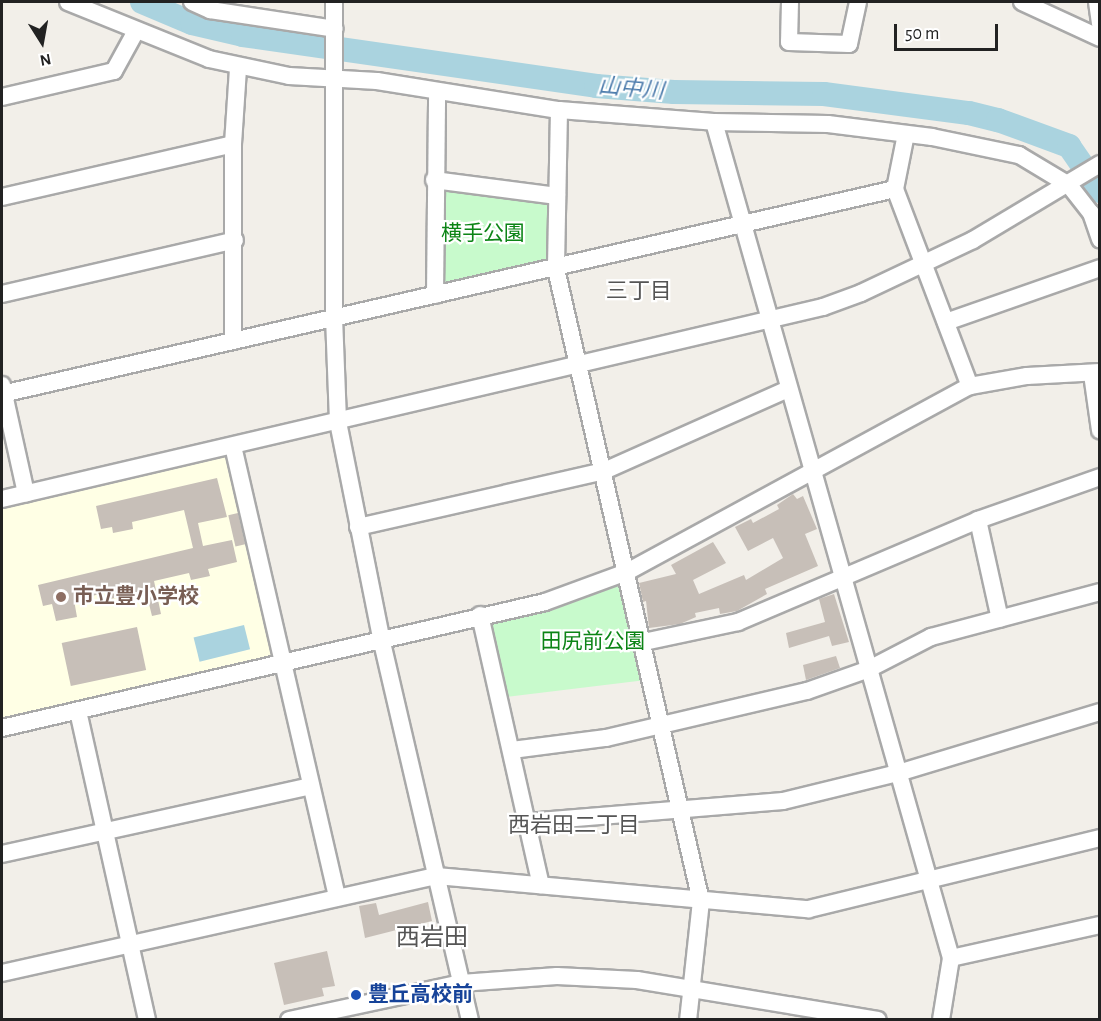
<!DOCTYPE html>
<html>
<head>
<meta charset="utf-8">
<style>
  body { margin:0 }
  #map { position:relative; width:1101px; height:1021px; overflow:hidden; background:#f2efe9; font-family:"Alegreya Sans","Noto Sans JP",sans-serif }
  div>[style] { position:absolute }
  .education>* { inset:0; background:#ffffe5 }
  .park>* { inset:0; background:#c8facc }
  .water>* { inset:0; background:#aad3df; transform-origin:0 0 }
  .river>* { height:24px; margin:-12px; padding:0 12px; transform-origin:12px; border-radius:12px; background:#aad3df }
  .building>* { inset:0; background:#c7bfb8; transform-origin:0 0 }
  .roads { filter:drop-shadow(2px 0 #a9a9a9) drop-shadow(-2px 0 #a9a9a9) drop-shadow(0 2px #a9a9a9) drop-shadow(0 -2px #a9a9a9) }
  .minor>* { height:16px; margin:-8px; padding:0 8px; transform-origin:8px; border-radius:8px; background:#fff }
  .dots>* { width:16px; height:16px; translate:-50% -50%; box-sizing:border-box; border:3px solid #fff; border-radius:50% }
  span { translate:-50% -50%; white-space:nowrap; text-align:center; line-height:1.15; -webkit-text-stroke:4.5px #fff; paint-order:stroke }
  .park-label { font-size:21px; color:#0c8416 }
  .education-label { font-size:21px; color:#785e54; font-weight:700 }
  .left { translate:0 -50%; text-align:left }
  .transit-label { font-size:21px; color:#164399; font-weight:700 }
  .water-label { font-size:22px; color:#4a7aab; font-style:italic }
  .neighbourhood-label { font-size:22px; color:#555 }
  .quarter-label { font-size:24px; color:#555 }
  .frame { position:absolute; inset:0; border:3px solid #222; pointer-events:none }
  .north { position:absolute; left:12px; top:12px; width:60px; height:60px; -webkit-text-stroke:4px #fff; paint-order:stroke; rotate:169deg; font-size:16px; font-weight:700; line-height:24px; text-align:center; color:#222 }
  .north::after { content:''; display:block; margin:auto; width:21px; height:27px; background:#222; clip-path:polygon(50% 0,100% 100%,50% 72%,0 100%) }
  .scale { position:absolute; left:894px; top:24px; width:104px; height:27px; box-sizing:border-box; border:3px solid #222; border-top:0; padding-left:8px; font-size:18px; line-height:21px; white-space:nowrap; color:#222; -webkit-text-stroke:4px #fff; paint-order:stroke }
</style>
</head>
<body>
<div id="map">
  <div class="education">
    <div style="clip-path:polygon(228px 455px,275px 651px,267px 658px,2px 718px,2px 508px)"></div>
  </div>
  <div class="park">
    <div style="clip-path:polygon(441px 188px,547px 200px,549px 265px,442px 284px)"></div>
    <div style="clip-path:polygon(623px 584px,646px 680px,505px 697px,490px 627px,493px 622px,550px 611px)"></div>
  </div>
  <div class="water">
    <div style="left:244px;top:625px;width:25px;height:52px;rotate:76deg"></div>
  </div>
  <div class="river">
    <div style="left:142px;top:2px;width:54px;rotate:22.8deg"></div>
    <div style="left:192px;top:23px;width:52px;rotate:13.2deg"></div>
    <div style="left:243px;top:35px;width:357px;rotate:8.2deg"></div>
    <div style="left:596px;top:86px;width:78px;rotate:4.4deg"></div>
    <div style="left:674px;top:92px;width:150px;rotate:0.8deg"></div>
    <div style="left:824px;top:94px;width:146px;rotate:7.5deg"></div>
    <div style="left:969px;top:113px;width:30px;rotate:14deg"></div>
    <div style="left:998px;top:120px;width:76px;rotate:20.1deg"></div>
    <div style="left:1069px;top:146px;width:55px;rotate:55.4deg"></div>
  </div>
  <div class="building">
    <div style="clip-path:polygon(217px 478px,227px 517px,198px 523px,203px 546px,232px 540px,237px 562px,208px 569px,210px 576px,191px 580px,189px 573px,154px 581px,161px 614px,152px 616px,146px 592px,110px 599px,109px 592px,74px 600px,77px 617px,56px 621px,52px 604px,43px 606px,38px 585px,193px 548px,184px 510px,132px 522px,133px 529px,113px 533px,112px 527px,101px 529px,96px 506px)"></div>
    <div style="clip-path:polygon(793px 494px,797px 499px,803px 496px,817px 529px,805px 534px,818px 566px,765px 589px,767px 594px,737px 611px,720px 614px,719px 608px,695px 613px,696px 617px,680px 624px,649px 628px,646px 601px,643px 602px,639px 583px,676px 574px,671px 565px,713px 542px,726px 563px,693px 580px,699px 594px,744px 575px,746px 580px,783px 558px,773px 538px,748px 551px,735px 527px,751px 519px,753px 523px,779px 509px,777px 505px)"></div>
    <div style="left:238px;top:513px;width:32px;height:10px;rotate:77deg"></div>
    <div style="clip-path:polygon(834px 594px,849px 642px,832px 646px,829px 636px,789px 648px,786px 633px,825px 622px,819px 599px)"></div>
    <div style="left:137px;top:627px;width:44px;height:77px;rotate:78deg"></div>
    <div style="clip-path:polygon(836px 656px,840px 668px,806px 680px,803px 665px)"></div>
    <div style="clip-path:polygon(428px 902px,432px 921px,365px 938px,359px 906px,376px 903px,379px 915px)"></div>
    <div style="clip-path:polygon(327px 951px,335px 986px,322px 988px,324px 996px,284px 1005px,274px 963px)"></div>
  </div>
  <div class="roads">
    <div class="minor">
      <div style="left:68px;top:2px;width:152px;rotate:22deg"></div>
      <div style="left:209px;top:59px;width:82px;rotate:12deg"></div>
      <div style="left:289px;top:76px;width:88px;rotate:3.3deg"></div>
      <div style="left:377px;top:81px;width:184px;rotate:9.1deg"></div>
      <div style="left:559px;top:110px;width:155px;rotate:4.4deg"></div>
      <div style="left:714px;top:122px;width:114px;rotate:1deg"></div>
      <div style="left:828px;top:124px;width:105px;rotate:7.1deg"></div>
      <div style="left:932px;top:137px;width:89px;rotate:11.7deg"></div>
      <div style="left:1019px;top:155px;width:58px;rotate:31deg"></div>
      <div style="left:1069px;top:185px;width:36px;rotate:52deg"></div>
      <div style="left:1091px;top:213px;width:28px;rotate:71deg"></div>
      <div style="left:192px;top:2px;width:20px;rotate:24deg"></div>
      <div style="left:210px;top:10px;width:126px;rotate:8.6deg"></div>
      <div style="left:334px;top:2px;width:315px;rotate:90deg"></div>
      <div style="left:334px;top:317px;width:105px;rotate:87.8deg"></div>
      <div style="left:338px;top:422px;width:220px;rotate:78.7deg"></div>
      <div style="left:381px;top:638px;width:392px;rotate:76.9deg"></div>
      <div style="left:790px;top:2px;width:40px;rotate:91.4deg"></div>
      <div style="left:789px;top:42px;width:60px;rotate:1.9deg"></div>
      <div style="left:849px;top:44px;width:43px;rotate:-77.9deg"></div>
      <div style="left:1022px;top:2px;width:86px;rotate:24.8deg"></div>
      <div style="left:1097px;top:2px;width:22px;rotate:82deg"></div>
      <div style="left:2px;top:97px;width:115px;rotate:-13.1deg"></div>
      <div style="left:114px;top:71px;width:46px;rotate:-61.2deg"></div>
      <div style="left:559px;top:110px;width:159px;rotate:91.1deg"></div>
      <div style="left:556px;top:269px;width:648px;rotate:77.08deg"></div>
      <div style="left:701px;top:901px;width:120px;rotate:96.2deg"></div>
      <div style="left:714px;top:122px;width:869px;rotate:74.17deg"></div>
      <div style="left:951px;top:958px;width:63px;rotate:99.2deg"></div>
      <div style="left:906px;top:134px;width:56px;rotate:101.3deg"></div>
      <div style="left:895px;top:189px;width:211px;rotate:69.2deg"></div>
      <div style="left:434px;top:180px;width:124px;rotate:7.4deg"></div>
      <div style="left:2px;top:197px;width:237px;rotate:-12.9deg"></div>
      <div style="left:2px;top:294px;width:239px;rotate:-13deg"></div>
      <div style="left:435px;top:295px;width:203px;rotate:-89.4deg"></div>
      <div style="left:946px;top:322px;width:163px;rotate:-19.3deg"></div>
      <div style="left:233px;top:341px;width:197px;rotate:-90deg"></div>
      <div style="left:233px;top:144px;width:76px;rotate:-86.2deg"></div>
      <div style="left:1092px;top:374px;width:57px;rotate:81.9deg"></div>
      <div style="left:2px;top:385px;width:111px;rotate:77.5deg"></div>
      <div style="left:2px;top:394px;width:916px;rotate:-12.93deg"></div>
      <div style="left:233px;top:446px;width:463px;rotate:77deg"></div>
      <div style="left:2px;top:499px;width:843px;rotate:-13.16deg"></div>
      <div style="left:823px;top:307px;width:40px;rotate:-20.2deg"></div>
      <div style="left:861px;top:293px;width:124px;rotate:-25.3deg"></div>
      <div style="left:973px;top:240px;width:148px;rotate:-30.9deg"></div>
      <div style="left:978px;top:520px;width:101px;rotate:77.5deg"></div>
      <div style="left:358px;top:527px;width:252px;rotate:-12.8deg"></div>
      <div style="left:604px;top:471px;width:201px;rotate:-24deg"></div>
      <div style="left:480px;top:615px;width:277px;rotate:77.3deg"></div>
      <div style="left:644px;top:642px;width:96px;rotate:-12deg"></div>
      <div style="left:738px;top:622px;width:261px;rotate:-23deg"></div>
      <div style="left:978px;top:520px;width:129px;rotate:-19.4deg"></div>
      <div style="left:78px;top:711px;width:317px;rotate:77.4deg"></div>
      <div style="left:2px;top:728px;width:557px;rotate:-13.06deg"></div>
      <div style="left:545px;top:602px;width:87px;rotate:-20.1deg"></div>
      <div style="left:627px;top:572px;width:390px;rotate:-28.5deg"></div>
      <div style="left:970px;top:386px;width:58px;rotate:-10deg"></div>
      <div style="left:1027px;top:376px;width:73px;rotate:-3.1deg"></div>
      <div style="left:512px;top:750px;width:95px;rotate:-7.3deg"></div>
      <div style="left:606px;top:738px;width:206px;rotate:-13.2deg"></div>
      <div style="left:807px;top:691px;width:66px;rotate:-19.5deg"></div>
      <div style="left:869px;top:669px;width:70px;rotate:-27.3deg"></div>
      <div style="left:931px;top:637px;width:175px;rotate:-14.9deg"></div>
      <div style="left:527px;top:822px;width:257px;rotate:-4.7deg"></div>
      <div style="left:783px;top:801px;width:118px;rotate:-13.7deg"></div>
      <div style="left:898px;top:773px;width:211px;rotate:-16.8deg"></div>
      <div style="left:2px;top:854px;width:316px;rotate:-12.4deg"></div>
      <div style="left:951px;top:958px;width:153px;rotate:-12.5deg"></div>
      <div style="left:2px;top:973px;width:445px;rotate:-12.6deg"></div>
      <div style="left:436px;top:876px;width:374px;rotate:5.1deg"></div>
      <div style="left:809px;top:909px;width:300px;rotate:-13.7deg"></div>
      <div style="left:289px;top:1020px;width:176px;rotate:-12.1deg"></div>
      <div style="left:461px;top:983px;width:96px;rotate:-4.2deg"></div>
      <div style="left:557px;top:976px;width:80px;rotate:2.9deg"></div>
      <div style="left:637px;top:980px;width:244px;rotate:9.4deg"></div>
    </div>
  </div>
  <div class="dots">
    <div style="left:61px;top:597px;background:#8d6e63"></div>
    <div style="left:356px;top:995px;background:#1a4fb4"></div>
  </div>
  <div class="park-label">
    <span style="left:483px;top:234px">横手公園</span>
    <span style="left:593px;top:642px">田尻前公園</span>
  </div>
  <div class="education-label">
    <span class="left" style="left:73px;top:597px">市立豊小学校</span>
  </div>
  <div class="transit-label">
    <span class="left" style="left:368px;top:995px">豊丘高校前</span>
  </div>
  <div class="water-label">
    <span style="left:631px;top:89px;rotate:5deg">山中川</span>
  </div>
  <div class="neighbourhood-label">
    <span style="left:639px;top:292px">三丁目</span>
    <span style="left:574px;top:826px">西岩田二丁目</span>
  </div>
  <div class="quarter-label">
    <span style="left:432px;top:939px">西岩田</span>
  </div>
  <div class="frame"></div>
  <div class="north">N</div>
  <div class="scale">50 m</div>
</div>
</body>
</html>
